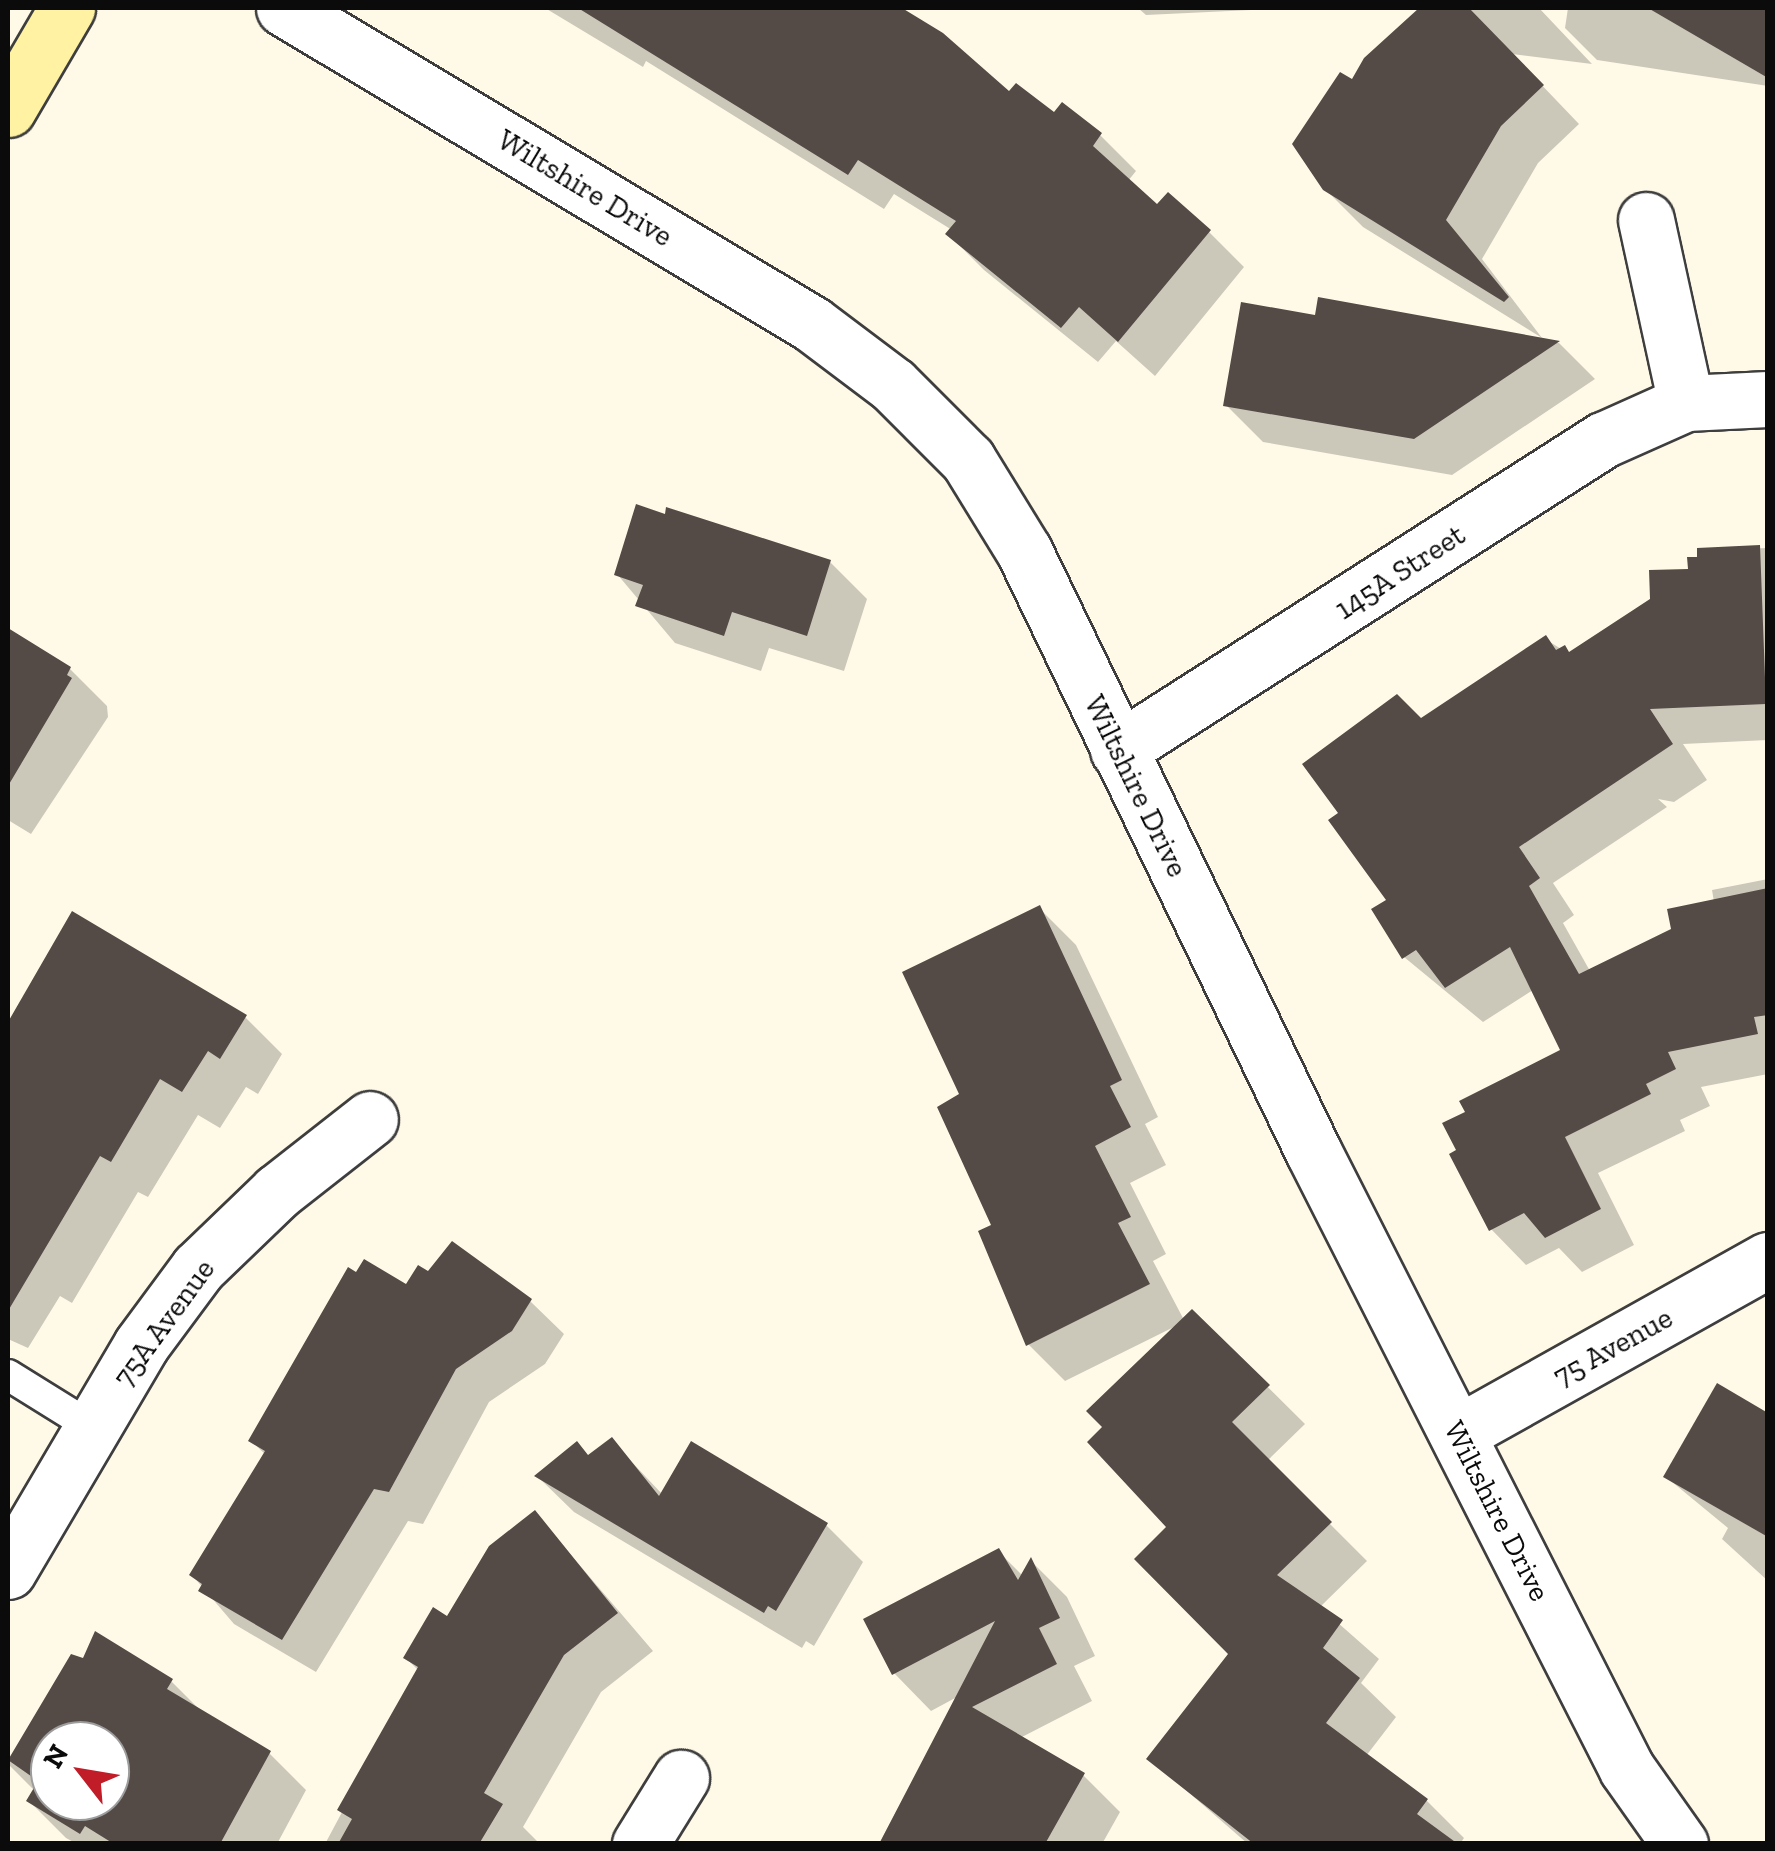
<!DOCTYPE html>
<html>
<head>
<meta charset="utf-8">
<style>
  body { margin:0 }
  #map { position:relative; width:1775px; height:1851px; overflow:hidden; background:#fffae8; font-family:"Zilla Slab",serif }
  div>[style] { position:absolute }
  .shadow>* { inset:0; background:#0003 }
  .building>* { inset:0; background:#544b47 }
  .roads { filter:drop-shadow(2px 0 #3e3e3e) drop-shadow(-2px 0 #3e3e3e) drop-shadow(0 2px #3e3e3e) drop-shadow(0 -2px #3e3e3e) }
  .lane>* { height:30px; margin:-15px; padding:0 15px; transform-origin:15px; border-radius:15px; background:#fff }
  .street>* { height:55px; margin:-27.5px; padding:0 27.5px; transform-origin:27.5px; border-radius:27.5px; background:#fff }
  .secondary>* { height:55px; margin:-27.5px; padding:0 27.5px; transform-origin:27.5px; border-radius:27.5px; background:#fff3a3 }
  span { translate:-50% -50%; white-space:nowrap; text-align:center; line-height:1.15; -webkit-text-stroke:10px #fff; paint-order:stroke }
  .street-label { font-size:30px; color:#0b0b0b }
  .frame { position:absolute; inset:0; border:10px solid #0b0b0b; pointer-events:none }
  .north { position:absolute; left:30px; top:1721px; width:100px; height:100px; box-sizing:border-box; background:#fff; border:2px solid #9d9d9d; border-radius:50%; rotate:301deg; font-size:28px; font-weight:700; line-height:40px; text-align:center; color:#0b0b0b }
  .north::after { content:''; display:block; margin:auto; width:35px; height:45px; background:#c01d29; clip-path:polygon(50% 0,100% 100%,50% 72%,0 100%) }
</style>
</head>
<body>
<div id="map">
  <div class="shadow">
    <div style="clip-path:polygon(545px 8px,897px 8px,942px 35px,1010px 95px,1100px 135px,1136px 171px,1128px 181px,1157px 208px,1209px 232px,1244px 267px,1155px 376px,1116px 341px,1098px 362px,984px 270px,948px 234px,952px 230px,894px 194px,884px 209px,646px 61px,643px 67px)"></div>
    <div style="clip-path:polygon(1138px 8px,1292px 8px,1146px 15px)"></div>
    <div style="clip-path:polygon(1434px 8px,1539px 8px,1592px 64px,1512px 54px,1579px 124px,1538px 163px,1482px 259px,1542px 338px,1363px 227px,1325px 189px,1352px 82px)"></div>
    <div style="clip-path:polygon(1568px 8px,1768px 8px,1768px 86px,1597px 60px,1565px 28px)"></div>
    <div style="clip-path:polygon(1320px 300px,1559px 343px,1595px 379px,1452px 475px,1263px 442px,1226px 405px,1317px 318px)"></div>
    <div style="clip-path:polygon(1768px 548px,1768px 740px,1683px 744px,1707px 780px,1674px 802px,1658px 799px,1667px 807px,1553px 883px,1574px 915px,1563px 923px,1590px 971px,1674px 930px,1714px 902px,1712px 890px,1768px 879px,1768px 1074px,1701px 1087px,1710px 1106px,1680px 1120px,1685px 1131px,1598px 1173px,1634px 1245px,1582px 1272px,1559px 1248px,1526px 1265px,1491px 1229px,1460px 1151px,1468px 1113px,1563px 1051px,1533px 990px,1483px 1022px,1404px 957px,1389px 900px,1421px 721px,1545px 639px,1571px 655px,1690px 571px,1700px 550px)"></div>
    <div style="clip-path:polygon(830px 562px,867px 599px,844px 671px,769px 648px,761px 671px,675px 643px,617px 574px)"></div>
    <div style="clip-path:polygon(8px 633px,70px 669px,107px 706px,108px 717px,31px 834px,8px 820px)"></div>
    <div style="clip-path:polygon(1039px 908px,1076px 945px,1158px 1117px,1145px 1124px,1166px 1165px,1130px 1183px,1166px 1254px,1153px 1261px,1184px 1320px,1192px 1312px,1305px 1424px,1267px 1461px,1367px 1561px,1320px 1607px,1379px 1659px,1361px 1683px,1396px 1717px,1366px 1756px,1427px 1801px,1464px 1838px,1460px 1844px,1248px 1844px,1150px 1759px,1232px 1653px,1170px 1527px,1105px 1427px,1176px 1326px,1065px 1381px,1028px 1344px,962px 1095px)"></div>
    <div style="clip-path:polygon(73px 914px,245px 1017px,282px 1054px,258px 1094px,246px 1087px,220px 1128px,198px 1115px,148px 1197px,138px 1192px,72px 1303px,60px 1296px,28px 1348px,8px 1339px,8px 1027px)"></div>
    <div style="clip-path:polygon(428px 1274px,530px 1301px,564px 1334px,545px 1364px,489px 1402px,423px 1524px,408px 1521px,316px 1672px,234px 1624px,192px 1575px,266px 1455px,251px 1441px)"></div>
    <div style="clip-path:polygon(1768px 1416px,1768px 1581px,1722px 1539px,1728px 1528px,1666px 1477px)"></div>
    <div style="clip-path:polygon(611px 1440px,663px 1495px,826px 1525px,863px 1562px,814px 1646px,806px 1641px,802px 1648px,574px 1512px,537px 1476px,589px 1457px)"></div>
    <div style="clip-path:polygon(535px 1513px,653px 1651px,601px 1692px,523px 1827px,539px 1843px,325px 1844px,418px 1670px,406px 1658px,448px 1619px)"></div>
    <div style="clip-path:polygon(999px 1552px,1023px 1576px,1031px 1561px,1067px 1597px,1095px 1656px,1074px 1666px,1092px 1701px,1020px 1738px,1083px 1775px,1120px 1812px,1102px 1844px,879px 1844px,957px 1697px,931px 1711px,894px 1673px)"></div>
    <div style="clip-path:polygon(evenodd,72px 1657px,171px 1681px,204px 1714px,269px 1753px,306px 1790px,277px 1844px,77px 1844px,66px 1838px,29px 1801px,35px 1791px,8px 1764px,72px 1657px,50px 1741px,110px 1741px,110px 1801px,50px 1801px,50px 1741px)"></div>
  </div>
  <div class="building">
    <div style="clip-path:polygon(578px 8px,902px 8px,943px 33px,1009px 91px,1016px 83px,1054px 112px,1062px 102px,1102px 133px,1093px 146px,1157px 204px,1168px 192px,1211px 230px,1118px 342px,1079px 307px,1061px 328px,945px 234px,956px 221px,858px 160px,848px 175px)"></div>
    <div style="clip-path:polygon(1419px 8px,1469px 8px,1544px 85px,1501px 126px,1446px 220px,1509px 297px,1504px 302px,1323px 190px,1292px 144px,1340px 72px,1352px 79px,1364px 58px)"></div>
    <div style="clip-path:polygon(1648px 8px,1768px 8px,1768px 78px)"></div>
    <div style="clip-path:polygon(1318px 297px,1560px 341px,1414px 439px,1223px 406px,1241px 302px,1315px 315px)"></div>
    <div style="clip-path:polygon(636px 504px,665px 514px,666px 507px,831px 560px,807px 636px,732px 612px,724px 636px,635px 606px,643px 585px,614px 575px)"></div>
    <div style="clip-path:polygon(1760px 545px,1766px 704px,1650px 709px,1673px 744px,1519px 847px,1540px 878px,1529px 886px,1579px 974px,1671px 929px,1667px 909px,1768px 888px,1768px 1015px,1754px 1017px,1758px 1034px,1668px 1052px,1676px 1069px,1646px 1084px,1651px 1094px,1565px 1137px,1601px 1209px,1545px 1238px,1524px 1213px,1489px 1231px,1449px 1154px,1456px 1150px,1442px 1123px,1465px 1112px,1459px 1101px,1560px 1050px,1510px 947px,1445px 988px,1416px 950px,1402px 959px,1371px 909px,1386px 900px,1328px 820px,1338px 813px,1302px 764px,1397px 694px,1421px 718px,1546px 635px,1556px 650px,1565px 645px,1569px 652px,1650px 599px,1649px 570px,1688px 569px,1687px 557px,1697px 557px,1697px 548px)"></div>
    <div style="clip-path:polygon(8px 628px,71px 667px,67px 675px,72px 678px,8px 786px)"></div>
    <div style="clip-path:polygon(1040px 905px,1122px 1080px,1110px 1086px,1131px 1127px,1095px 1146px,1131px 1217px,1118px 1223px,1150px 1284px,1026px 1346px,978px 1231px,991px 1225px,937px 1107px,959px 1094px,902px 972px)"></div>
    <div style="clip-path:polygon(72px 911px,247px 1015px,220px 1059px,208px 1051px,182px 1092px,160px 1079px,111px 1162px,100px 1156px,8px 1311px,8px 1022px)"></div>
    <div style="clip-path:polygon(452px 1241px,532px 1299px,512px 1331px,456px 1369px,389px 1492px,374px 1489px,282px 1640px,198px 1591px,202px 1584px,189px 1575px,265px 1451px,248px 1441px,348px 1267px,356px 1272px,364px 1259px,406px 1284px,418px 1265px,428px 1271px)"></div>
    <div style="clip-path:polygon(1192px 1309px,1270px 1385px,1232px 1422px,1332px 1522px,1277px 1575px,1343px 1620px,1323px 1648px,1360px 1678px,1326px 1723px,1428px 1799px,1417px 1814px,1458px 1844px,1254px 1844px,1146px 1759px,1228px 1654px,1134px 1559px,1166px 1527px,1087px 1442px,1102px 1427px,1086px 1411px)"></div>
    <div style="clip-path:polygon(1717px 1383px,1768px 1413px,1768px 1537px,1663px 1477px)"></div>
    <div style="clip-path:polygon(612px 1437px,659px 1496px,691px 1441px,828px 1523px,776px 1611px,768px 1606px,764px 1613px,534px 1476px,577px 1441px,588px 1455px)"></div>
    <div style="clip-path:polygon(535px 1510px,618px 1613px,564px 1655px,484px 1793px,503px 1804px,479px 1844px,338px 1844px,352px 1819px,337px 1810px,418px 1667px,403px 1658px,433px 1607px,447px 1616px,489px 1546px)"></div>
    <div style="clip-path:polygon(999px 1548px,1018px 1580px,1031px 1557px,1060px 1618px,1039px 1628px,1057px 1664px,972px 1707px,1085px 1773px,1045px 1844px,879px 1844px,995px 1621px,892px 1675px,863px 1619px)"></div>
    <div style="clip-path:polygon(evenodd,95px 1631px,173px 1679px,167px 1689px,271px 1751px,220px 1844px,114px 1844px,85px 1826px,80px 1834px,26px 1801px,38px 1781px,8px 1760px,71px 1654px,83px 1658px,95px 1631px,50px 1741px,110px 1741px,110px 1801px,50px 1801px,50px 1741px)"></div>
  </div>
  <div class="roads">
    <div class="lane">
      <div style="left:8px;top:1375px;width:100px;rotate:31.9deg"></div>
    </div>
    <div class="street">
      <div style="left:284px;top:8px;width:615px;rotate:30.9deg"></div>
      <div style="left:812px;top:324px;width:101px;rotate:37deg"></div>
      <div style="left:893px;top:385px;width:106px;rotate:45deg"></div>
      <div style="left:968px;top:460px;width:107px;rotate:58.4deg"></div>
      <div style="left:1024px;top:551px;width:666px;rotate:64.28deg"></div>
      <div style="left:1313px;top:1151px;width:693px;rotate:63.07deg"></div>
      <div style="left:1627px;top:1769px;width:92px;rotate:54.8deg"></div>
      <div style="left:1646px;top:220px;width:187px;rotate:77.7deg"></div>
      <div style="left:1118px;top:750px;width:576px;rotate:-32.59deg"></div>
      <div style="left:1603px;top:440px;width:91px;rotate:-24deg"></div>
      <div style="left:1686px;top:403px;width:82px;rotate:-2.8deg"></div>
      <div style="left:1458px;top:1433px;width:355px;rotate:-29.2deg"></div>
      <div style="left:8px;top:1571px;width:262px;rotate:-59.5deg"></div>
      <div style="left:141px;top:1345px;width:96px;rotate:-53.5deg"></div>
      <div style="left:198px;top:1268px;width:110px;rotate:-43.9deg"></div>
      <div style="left:277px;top:1192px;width:118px;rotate:-38.1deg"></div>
      <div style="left:640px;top:1844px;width:78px;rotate:-58.2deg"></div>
    </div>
    <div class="secondary">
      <div style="left:8px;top:109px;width:117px;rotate:-59.7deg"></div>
    </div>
  </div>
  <div class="street-label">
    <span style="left:585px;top:188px;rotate:31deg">Wiltshire Drive</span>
    <span style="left:1400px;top:572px;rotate:-33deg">145A Street</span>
    <span style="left:1136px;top:786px;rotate:64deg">Wiltshire Drive</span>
    <span style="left:164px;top:1323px;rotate:-54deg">75A Avenue</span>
    <span style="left:1613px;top:1347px;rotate:-29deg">75 Avenue</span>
    <span style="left:1497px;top:1511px;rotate:63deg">Wiltshire Drive</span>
  </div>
  <div class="frame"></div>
  <div class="north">N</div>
</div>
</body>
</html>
